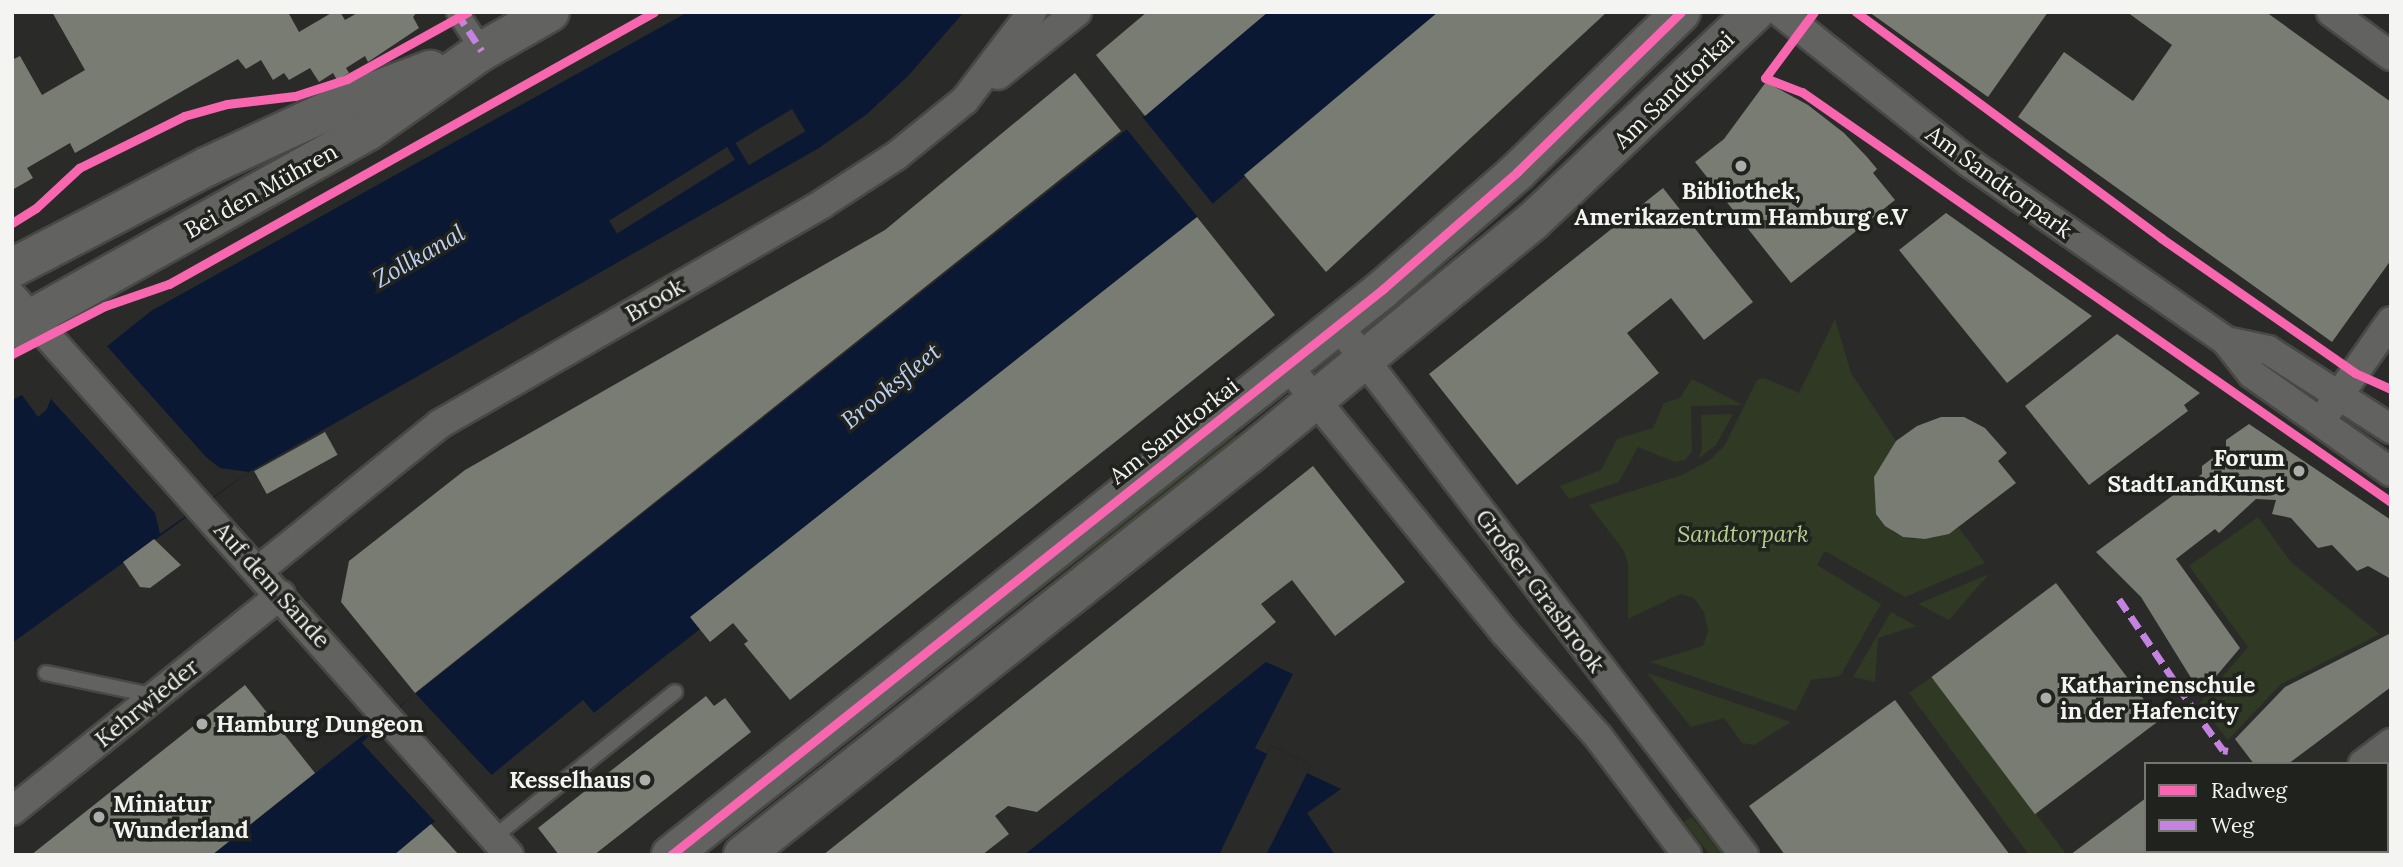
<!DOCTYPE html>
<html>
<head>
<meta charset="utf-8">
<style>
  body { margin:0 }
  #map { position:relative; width:2403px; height:867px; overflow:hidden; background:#2a2b28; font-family:Lora,serif }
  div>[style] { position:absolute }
  .green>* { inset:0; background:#303924; transform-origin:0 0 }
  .water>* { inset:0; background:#0a1833 }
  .pier>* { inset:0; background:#2a2b28; transform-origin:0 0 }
  .building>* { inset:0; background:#787c72; transform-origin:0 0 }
  .roads { filter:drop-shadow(2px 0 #484946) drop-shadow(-2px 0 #484946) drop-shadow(0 2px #484946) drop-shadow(0 -2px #484946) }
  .service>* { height:14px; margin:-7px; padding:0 7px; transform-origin:7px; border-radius:7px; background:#626261 }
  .pedestrian>* { height:21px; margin:-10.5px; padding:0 10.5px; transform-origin:10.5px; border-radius:10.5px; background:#626261 }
  .minor>* { height:28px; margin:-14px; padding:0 14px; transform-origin:14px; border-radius:14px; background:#626261 }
  .secondary>* { height:38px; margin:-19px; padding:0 19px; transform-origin:19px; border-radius:19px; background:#626261 }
  .quiet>* { height:7px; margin-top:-3.5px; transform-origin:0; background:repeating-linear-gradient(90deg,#c483df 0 14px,transparent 0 21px) }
  .cycleway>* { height:9px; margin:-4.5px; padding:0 4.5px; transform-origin:4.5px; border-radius:4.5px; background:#f766af }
  .dots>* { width:19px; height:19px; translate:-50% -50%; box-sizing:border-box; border:4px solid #20221d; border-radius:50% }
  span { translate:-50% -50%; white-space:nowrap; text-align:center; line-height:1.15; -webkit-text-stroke:7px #20221d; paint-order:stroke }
  .street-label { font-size:23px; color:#f4f5f2 }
  .poi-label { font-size:23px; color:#f4f5f2; font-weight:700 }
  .right { translate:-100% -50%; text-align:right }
  .left { translate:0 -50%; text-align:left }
  .park-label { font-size:23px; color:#b4ce8d; font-style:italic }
  .water-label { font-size:24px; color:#bdd1f6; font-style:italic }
  .frame { position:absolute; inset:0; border:14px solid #f4f5f2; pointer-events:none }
  .legend { position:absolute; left:2144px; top:762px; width:245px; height:91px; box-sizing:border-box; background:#20221d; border:2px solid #757672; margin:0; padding:9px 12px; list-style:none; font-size:21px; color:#f4f5f2 }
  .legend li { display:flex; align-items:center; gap:14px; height:35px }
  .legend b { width:35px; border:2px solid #757672 }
</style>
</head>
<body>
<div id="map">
  <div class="green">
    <div style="clip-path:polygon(1835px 319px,1851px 373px,1896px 441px,1874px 480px,1878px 517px,1894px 533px,1911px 539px,1933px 538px,1959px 528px,1985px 563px,1905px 597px,1825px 551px,1817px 565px,1881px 604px,1840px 676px,1811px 680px,1796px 711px,1650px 662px,1703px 646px,1708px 631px,1704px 612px,1694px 598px,1680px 594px,1628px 619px,1628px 564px,1624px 551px,1589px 505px,1682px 475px,1710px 460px,1725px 445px,1757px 380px,1764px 378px,1799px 393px)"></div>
    <div style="clip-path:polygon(1692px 379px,1743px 405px,1691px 406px,1692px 451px,1685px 460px,1675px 462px,1638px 447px,1619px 482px,1569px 499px,1560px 486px,1601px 470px,1617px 439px,1653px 428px,1664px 403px,1680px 398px)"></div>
    <div style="clip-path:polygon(1733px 414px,1716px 445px,1698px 459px,1702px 449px,1701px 415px)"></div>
    <div style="left:1233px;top:432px;width:10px;height:679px;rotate:53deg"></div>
    <div style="clip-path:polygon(2258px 517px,2291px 562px,2380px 634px,2281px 684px,2228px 740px,2199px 704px,2248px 647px,2189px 566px)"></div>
    <div style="clip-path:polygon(1989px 574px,1949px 620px,1918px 604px)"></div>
    <div style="clip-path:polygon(1891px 612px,1916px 626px,1878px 638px,1875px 682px,1853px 677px)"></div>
    <div style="clip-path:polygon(1647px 673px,1791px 722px,1754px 745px,1742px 743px,1724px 718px,1691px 727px)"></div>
    <div style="clip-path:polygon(1932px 677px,2036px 814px,2067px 855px,2029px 855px,1909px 693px)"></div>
    <div style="clip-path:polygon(1692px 817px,1717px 848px,1723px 855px,1710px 855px,1684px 822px)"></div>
  </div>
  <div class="water">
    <div style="clip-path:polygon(688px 12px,964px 12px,908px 76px,867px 114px,819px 148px,249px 472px,12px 643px,12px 400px,22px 395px,38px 417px,47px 409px,54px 389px,151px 311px)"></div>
    <div style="clip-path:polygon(1268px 12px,1438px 12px,1197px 217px,753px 568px,700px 629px,594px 713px,583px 700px,394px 855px,212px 855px,1145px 115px)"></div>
    <div style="clip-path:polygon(1266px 662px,1293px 674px,1255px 748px,1267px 754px,1271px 746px,1311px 764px,1307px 773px,1341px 789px,1307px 813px,1335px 855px,1024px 855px)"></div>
  </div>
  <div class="pier">
    <div style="left:792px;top:109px;width:26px;height:66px;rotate:59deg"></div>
    <div style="left:1140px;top:114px;width:119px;height:20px;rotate:51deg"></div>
    <div style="left:727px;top:147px;width:15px;height:139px;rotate:58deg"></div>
    <div style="clip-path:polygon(105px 344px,206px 457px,220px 468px,249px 472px,160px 534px,155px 513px,49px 397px,51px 386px)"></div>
    <div style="clip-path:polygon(673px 650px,676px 653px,596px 716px,594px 713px)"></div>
    <div style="left:415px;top:693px;width:114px;height:73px;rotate:47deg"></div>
    <div style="clip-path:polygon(1271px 746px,1311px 764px,1307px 773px,1266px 855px,1219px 855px)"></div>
  </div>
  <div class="building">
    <div style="clip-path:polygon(52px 12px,288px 12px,299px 32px,333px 12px,340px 12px,345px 20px,359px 12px,417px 12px,413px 17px,419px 28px,368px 62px,365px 56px,346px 68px,349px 73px,337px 80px,333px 73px,319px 82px,310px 68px,289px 80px,284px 73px,273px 80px,261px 60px,246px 69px,238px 59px,75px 153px,70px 143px,27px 168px,33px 178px,12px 190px,12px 60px,20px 56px,42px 95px,85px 70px)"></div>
    <div style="clip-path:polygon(1147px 12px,1268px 12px,1145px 116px,1096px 55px)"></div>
    <div style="clip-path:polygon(1438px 12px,1607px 12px,1326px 272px,1244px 175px)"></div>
    <div style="clip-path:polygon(1869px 12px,2048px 12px,1988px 97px)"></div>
    <div style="clip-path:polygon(2127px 12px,2266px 12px,2391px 102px,2391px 260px,2332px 342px,2018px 117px,2064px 52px,2133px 101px,2172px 45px)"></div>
    <div style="clip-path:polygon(1075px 73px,1121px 131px,415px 693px,341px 602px,349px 561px,465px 470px,885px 230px)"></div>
    <div style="clip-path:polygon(1766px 82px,1808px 105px,1844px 133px,1867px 157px,1877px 169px,1873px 173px,1895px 200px,1791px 283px,1695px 162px,1724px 139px)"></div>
    <div style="clip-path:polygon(1663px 188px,1753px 302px,1704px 340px,1671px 298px,1627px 333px,1659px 373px,1517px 485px,1429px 374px)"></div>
    <div style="clip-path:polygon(1946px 213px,2092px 316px,2007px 383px,1899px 250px)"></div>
    <div style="clip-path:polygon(1197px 217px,1275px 315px,790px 700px,744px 644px,748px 641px,733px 623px,710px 642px,690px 617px)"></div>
    <div style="clip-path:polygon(2117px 334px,2200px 393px,2184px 405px,2188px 411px,2089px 485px,2025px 406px)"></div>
    <div style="clip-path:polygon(1941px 417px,1964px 417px,1985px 428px,2007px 453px,1998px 461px,2016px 483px,1949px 534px,1925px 539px,1903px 537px,1885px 526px,1876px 514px,1874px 477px,1896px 441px,1917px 426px)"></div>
    <div style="clip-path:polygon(2249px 424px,2391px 520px,2391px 579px,2368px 566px,2357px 571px,2332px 545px,2318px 548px,2291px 518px,2272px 514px,2276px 500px,2256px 499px,2219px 533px,2215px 529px,2176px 559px,2240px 648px,2201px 694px,2141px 597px,2096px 552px,2202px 474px,2202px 466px,2226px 448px,2226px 440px)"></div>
    <div style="left:325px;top:432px;width:26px;height:81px;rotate:61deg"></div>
    <div style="clip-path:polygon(1313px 466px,1405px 582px,1335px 636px,1292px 580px,1261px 604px,1276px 622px,1219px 668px,1037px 812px,1008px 806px,995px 816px,1009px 834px,982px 855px,823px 855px)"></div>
    <div style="clip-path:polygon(154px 539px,181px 565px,150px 588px,140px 587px,123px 562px)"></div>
    <div style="left:2056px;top:583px;width:172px;height:156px;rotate:53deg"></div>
    <div style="clip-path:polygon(2391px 633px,2391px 687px,2288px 764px,2254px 764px,2235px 739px,2285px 687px)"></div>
    <div style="clip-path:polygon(245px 685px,315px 773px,212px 855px,31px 855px)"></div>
    <div style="clip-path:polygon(706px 696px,714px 706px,725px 698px,751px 732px,594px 855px,559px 855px,538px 828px)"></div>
    <div style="clip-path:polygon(1895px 700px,2010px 855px,1785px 855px,1749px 806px)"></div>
    <div style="left:2391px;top:796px;width:36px;height:5px;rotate:90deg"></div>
    <div style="clip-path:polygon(2146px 798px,2146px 851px,2169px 851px,2165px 855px,2070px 855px)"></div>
    <div style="clip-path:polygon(431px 824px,459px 855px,394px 855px)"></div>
    <div style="clip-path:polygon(2318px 851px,2367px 851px,2370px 855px,2313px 855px)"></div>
  </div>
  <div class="roads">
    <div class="service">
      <div style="left:46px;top:673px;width:112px;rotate:11.8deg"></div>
      <div style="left:494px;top:837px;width:232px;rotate:-38.7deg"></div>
    </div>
    <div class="pedestrian">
      <div style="left:457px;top:12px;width:46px;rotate:57.3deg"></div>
    </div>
    <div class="minor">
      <div style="left:1780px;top:12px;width:243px;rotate:38.5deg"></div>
      <div style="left:1970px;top:163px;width:312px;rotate:34.8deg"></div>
      <div style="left:2226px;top:341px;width:42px;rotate:51.8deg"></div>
      <div style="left:2252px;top:374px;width:170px;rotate:35.2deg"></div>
      <div style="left:2331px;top:12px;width:74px;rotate:36.3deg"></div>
      <div style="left:998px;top:75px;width:101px;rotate:-38.6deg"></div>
      <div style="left:12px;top:296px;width:748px;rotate:48.36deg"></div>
      <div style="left:1338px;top:325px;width:668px;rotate:52.55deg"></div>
      <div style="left:2226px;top:341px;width:43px;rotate:12.1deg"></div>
      <div style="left:2268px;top:350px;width:146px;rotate:32.7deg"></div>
      <div style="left:1288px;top:366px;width:344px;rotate:50.9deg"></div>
      <div style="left:1505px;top:633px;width:137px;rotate:48deg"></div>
      <div style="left:1597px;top:735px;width:150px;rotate:53.1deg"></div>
      <div style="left:2330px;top:408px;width:106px;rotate:-55deg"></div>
      <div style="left:259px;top:570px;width:233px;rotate:-38.9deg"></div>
      <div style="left:440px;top:424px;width:441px;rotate:-29.9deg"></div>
      <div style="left:822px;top:204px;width:88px;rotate:-33deg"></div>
      <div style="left:896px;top:156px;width:89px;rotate:-39.1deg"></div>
      <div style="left:965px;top:100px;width:111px;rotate:-52.7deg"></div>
      <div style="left:2363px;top:764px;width:35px;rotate:-37deg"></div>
      <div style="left:12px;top:811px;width:345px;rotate:-38.8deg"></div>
      <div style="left:2240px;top:855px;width:6px;rotate:-39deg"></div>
    </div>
    <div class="secondary">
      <div style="left:12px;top:268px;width:219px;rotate:-27.5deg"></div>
      <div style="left:206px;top:167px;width:160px;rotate:-24.8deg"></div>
      <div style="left:351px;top:100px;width:85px;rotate:-20.8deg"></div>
      <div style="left:12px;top:329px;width:407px;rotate:-29.1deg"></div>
      <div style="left:368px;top:131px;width:139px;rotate:-35.1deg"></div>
      <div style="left:482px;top:51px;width:78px;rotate:-29.8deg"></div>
      <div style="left:671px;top:855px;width:910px;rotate:-38.48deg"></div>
      <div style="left:1383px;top:289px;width:178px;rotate:-41.1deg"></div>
      <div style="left:1517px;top:172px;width:229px;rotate:-44.3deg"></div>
      <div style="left:743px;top:855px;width:644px;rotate:-38.38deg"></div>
      <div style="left:1248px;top:455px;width:369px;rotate:-39.4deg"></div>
      <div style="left:1533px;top:221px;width:305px;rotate:-43.3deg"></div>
    </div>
  </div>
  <div class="quiet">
    <div style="left:457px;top:13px;width:45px;rotate:56.7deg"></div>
    <div style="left:2119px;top:599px;width:130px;rotate:55.9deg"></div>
    <div style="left:2192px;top:707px;width:53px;rotate:54.2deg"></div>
    <div style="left:2223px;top:750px;width:5px;rotate:11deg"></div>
  </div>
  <div class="cycleway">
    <div style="left:1814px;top:12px;width:82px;rotate:126.6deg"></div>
    <div style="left:1765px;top:78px;width:40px;rotate:21deg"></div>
    <div style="left:1802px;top:92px;width:718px;rotate:34.84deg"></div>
    <div style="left:1856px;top:12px;width:380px;rotate:36.5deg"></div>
    <div style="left:2161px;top:238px;width:236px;rotate:34.8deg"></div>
    <div style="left:2355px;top:373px;width:39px;rotate:24deg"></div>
    <div style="left:12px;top:223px;width:28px;rotate:-32deg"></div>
    <div style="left:36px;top:208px;width:59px;rotate:-42.9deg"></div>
    <div style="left:79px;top:168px;width:117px;rotate:-26.3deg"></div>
    <div style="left:184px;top:116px;width:45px;rotate:-15.6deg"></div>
    <div style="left:227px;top:104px;width:68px;rotate:-6.7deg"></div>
    <div style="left:295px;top:96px;width:55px;rotate:-18.1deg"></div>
    <div style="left:347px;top:79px;width:138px;rotate:-29deg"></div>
    <div style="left:12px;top:354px;width:105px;rotate:-27.3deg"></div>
    <div style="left:105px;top:306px;width:68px;rotate:-19deg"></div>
    <div style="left:169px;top:284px;width:556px;rotate:-29.28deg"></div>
    <div style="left:671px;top:855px;width:910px;rotate:-38.48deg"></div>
    <div style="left:1383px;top:289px;width:178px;rotate:-41.1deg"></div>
    <div style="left:1517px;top:172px;width:229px;rotate:-44.3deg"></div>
  </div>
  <div class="dots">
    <div style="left:1741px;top:166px;background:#adaeab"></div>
    <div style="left:2299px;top:471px;background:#adaeab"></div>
    <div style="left:2046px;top:698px;background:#adaeab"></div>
    <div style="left:202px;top:724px;background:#adaeab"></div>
    <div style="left:645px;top:780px;background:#adaeab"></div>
    <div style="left:99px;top:817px;background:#adaeab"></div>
  </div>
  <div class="street-label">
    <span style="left:1674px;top:90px;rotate:-44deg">Am Sandtorkai</span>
    <span style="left:1999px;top:182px;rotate:36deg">Am Sandtorpark</span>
    <span style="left:261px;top:191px;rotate:-29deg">Bei den Mühren</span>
    <span style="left:655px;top:300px;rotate:-30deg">Brook</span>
    <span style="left:1174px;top:431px;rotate:-38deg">Am Sandtorkai</span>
    <span style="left:272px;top:585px;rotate:48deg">Auf dem Sande</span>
    <span style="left:1540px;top:591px;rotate:53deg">Großer Grasbrook</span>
    <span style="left:147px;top:703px;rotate:-39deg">Kehrwieder</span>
  </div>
  <div class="poi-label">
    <span style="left:1741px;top:204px">Bibliothek,<br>Amerikazentrum Hamburg e.V</span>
    <span class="right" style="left:2285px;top:471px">Forum<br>StadtLandKunst</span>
    <span class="left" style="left:2060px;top:698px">Katharinenschule<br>in der Hafencity</span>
    <span class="left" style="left:216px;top:724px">Hamburg Dungeon</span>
    <span class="right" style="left:631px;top:780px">Kesselhaus</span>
    <span class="left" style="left:113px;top:817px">Miniatur<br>Wunderland</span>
  </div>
  <div class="park-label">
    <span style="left:1743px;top:534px">Sandtorpark</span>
  </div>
  <div class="water-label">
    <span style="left:419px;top:256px;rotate:-30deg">Zollkanal</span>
    <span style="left:891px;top:386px;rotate:-39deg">Brooksfleet</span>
  </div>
  <div class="frame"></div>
  <ul class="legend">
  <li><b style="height:9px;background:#f766af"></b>Radweg</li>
  <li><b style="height:9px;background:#c483df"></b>Weg</li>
  </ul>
</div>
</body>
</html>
